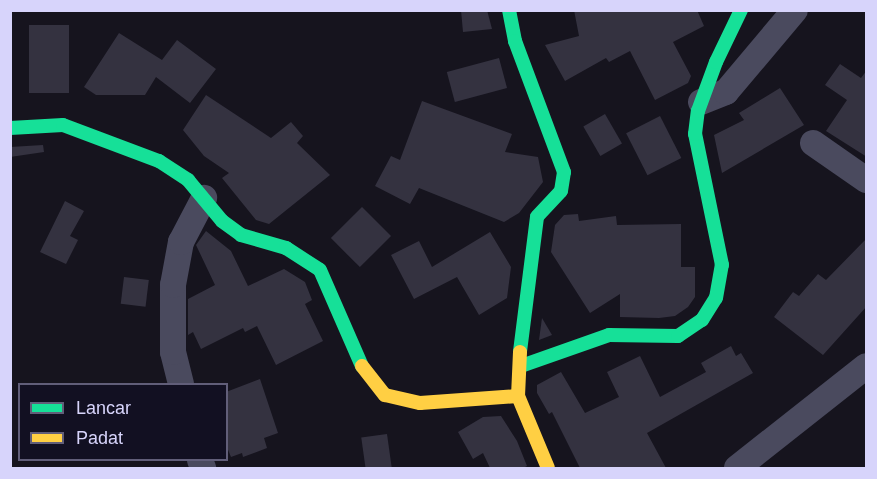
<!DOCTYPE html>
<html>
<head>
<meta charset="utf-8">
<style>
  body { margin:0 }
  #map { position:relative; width:877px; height:479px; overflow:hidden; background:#16141e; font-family:Helvetica,sans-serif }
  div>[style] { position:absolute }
  .building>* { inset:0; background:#343240; transform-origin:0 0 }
  .street>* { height:26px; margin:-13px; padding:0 13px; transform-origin:13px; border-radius:13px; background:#4a4a5e }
  .fast>* { height:14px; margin:-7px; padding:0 7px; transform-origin:7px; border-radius:7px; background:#16e098 }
  .slow>* { height:14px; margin:-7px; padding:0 7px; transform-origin:7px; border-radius:7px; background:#ffcf43 }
  span { translate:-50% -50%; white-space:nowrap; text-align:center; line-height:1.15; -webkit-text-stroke:5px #121022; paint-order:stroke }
  .frame { position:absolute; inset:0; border:12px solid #d7d4fb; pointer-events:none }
  .legend { position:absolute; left:18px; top:383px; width:210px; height:78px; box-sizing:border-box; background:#121022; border:2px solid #615e79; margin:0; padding:8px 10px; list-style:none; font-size:18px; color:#d7d4fb }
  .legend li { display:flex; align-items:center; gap:12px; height:30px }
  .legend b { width:30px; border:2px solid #615e79 }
</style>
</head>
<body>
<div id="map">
  <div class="building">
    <div style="clip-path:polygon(461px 10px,487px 10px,492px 29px,463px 32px)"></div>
    <div style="clip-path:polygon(574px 10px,697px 10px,704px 26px,673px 42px,691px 76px,688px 83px,655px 100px,630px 51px,609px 62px,606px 58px,565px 81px,545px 45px,579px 36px)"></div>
    <div style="left:29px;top:25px;width:40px;height:68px"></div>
    <div style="clip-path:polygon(119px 33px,162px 60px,177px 40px,216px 69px,190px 103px,156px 77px,145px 95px,96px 95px,84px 87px)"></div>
    <div style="left:499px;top:58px;width:31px;height:54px;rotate:75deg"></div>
    <div style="clip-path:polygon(840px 64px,861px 78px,867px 70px,867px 157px,826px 131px,847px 100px,825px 85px)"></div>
    <div style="clip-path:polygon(780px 88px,804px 125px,722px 173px,714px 135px,744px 120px,739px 113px)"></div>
    <div style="clip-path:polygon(206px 95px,271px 138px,291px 122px,303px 136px,297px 143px,330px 175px,269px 224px,256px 220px,222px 178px,229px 173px,204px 156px,183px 130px)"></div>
    <div style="clip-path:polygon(422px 101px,512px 134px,505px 152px,538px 157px,543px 182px,519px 213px,504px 222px,419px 188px,410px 204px,375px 186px,391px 156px,400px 160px)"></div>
    <div style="left:605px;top:114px;width:34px;height:25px;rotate:60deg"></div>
    <div style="left:660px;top:116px;width:47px;height:38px;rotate:63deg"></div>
    <div style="clip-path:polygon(43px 145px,44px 152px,10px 157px,10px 147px)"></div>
    <div style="clip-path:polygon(65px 201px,84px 211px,70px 236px,78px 240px,66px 264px,40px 252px)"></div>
    <div style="left:362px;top:207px;width:41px;height:44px;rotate:45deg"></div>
    <div style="clip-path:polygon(578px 214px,579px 221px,616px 216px,617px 225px,681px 224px,681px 267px,695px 267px,695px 297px,688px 307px,675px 316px,659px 318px,620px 317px,620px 294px,590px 313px,551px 252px,555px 225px,564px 215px)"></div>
    <div style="clip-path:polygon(206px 231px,231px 251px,248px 286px,284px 269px,305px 282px,312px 300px,305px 304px,323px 341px,276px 365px,257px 326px,245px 332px,243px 328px,201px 349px,193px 332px,188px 335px,188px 299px,215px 285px,196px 245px)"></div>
    <div style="clip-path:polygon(490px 232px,511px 267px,507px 298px,479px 315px,457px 277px,414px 299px,391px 255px,419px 241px,432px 267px)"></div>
    <div style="clip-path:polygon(867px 238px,867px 306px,823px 355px,774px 317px,793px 292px,799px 296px,818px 274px,826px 280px)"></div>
    <div style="left:124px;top:277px;width:25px;height:27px;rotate:7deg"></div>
    <div style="clip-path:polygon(542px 318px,552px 335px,539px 340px)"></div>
    <div style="clip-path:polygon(731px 346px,736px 356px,741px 353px,753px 373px,647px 433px,666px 468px,580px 468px,552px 412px,549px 414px,537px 393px,537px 385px,561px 372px,585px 413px,619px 397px,607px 372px,640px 356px,660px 397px,706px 372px,701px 363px)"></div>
    <div style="clip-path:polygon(260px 379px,278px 433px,264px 438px,267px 448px,243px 457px,242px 453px,231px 457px,226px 445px,226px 392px)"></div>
    <div style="clip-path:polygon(501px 416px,517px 441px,527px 466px,523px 468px,490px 468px,483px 453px,473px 459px,458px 432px,483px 417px)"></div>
    <div style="left:387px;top:434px;width:34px;height:26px;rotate:82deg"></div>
  </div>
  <div class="street">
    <div style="left:701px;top:102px;width:27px;rotate:-22deg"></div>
    <div style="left:726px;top:92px;width:107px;rotate:-49.9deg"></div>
    <div style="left:813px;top:143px;width:65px;rotate:34.9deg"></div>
    <div style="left:181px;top:384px;width:33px;rotate:-104deg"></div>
    <div style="left:173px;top:352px;width:67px;rotate:-90deg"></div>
    <div style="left:173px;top:285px;width:44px;rotate:-79.5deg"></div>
    <div style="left:181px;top:242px;width:50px;rotate:-62.4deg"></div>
    <div style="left:200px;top:460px;width:9px;rotate:69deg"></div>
    <div style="left:737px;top:468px;width:164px;rotate:-38.3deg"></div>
  </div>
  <div class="fast">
    <div style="left:509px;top:10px;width:32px;rotate:79deg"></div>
    <div style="left:515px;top:41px;width:140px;rotate:69.5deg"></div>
    <div style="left:564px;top:172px;width:19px;rotate:99deg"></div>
    <div style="left:561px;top:191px;width:35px;rotate:133deg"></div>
    <div style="left:537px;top:217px;width:136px;rotate:97.2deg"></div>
    <div style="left:10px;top:128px;width:53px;rotate:-3.2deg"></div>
    <div style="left:63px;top:125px;width:103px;rotate:20.6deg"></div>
    <div style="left:159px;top:161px;width:35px;rotate:33deg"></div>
    <div style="left:188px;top:180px;width:53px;rotate:50.3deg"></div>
    <div style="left:222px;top:221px;width:24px;rotate:36deg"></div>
    <div style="left:241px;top:235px;width:47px;rotate:16.1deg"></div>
    <div style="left:286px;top:248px;width:40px;rotate:32.9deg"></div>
    <div style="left:320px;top:270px;width:105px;rotate:66.4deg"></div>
    <div style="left:521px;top:366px;width:93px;rotate:-19.4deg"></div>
    <div style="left:609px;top:335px;width:69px;rotate:0.8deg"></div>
    <div style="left:678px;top:336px;width:29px;rotate:-34deg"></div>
    <div style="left:702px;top:320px;width:26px;rotate:-58deg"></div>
    <div style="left:716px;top:298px;width:34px;rotate:-80deg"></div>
    <div style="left:722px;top:265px;width:134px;rotate:-101.6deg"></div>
    <div style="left:695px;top:134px;width:23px;rotate:-83deg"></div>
    <div style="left:698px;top:111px;width:52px;rotate:-69.8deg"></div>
    <div style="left:716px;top:62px;width:58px;rotate:-64.3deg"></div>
  </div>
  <div class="slow">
    <div style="left:520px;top:352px;width:44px;rotate:92.6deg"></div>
    <div style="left:518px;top:396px;width:78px;rotate:67.4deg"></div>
    <div style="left:362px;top:366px;width:37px;rotate:52deg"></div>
    <div style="left:385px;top:395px;width:36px;rotate:13deg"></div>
    <div style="left:420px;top:403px;width:98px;rotate:-4.1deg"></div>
  </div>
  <div class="frame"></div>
  <ul class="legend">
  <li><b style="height:8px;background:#16e098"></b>Lancar</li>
  <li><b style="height:8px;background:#ffcf43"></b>Padat</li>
  </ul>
</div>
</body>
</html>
